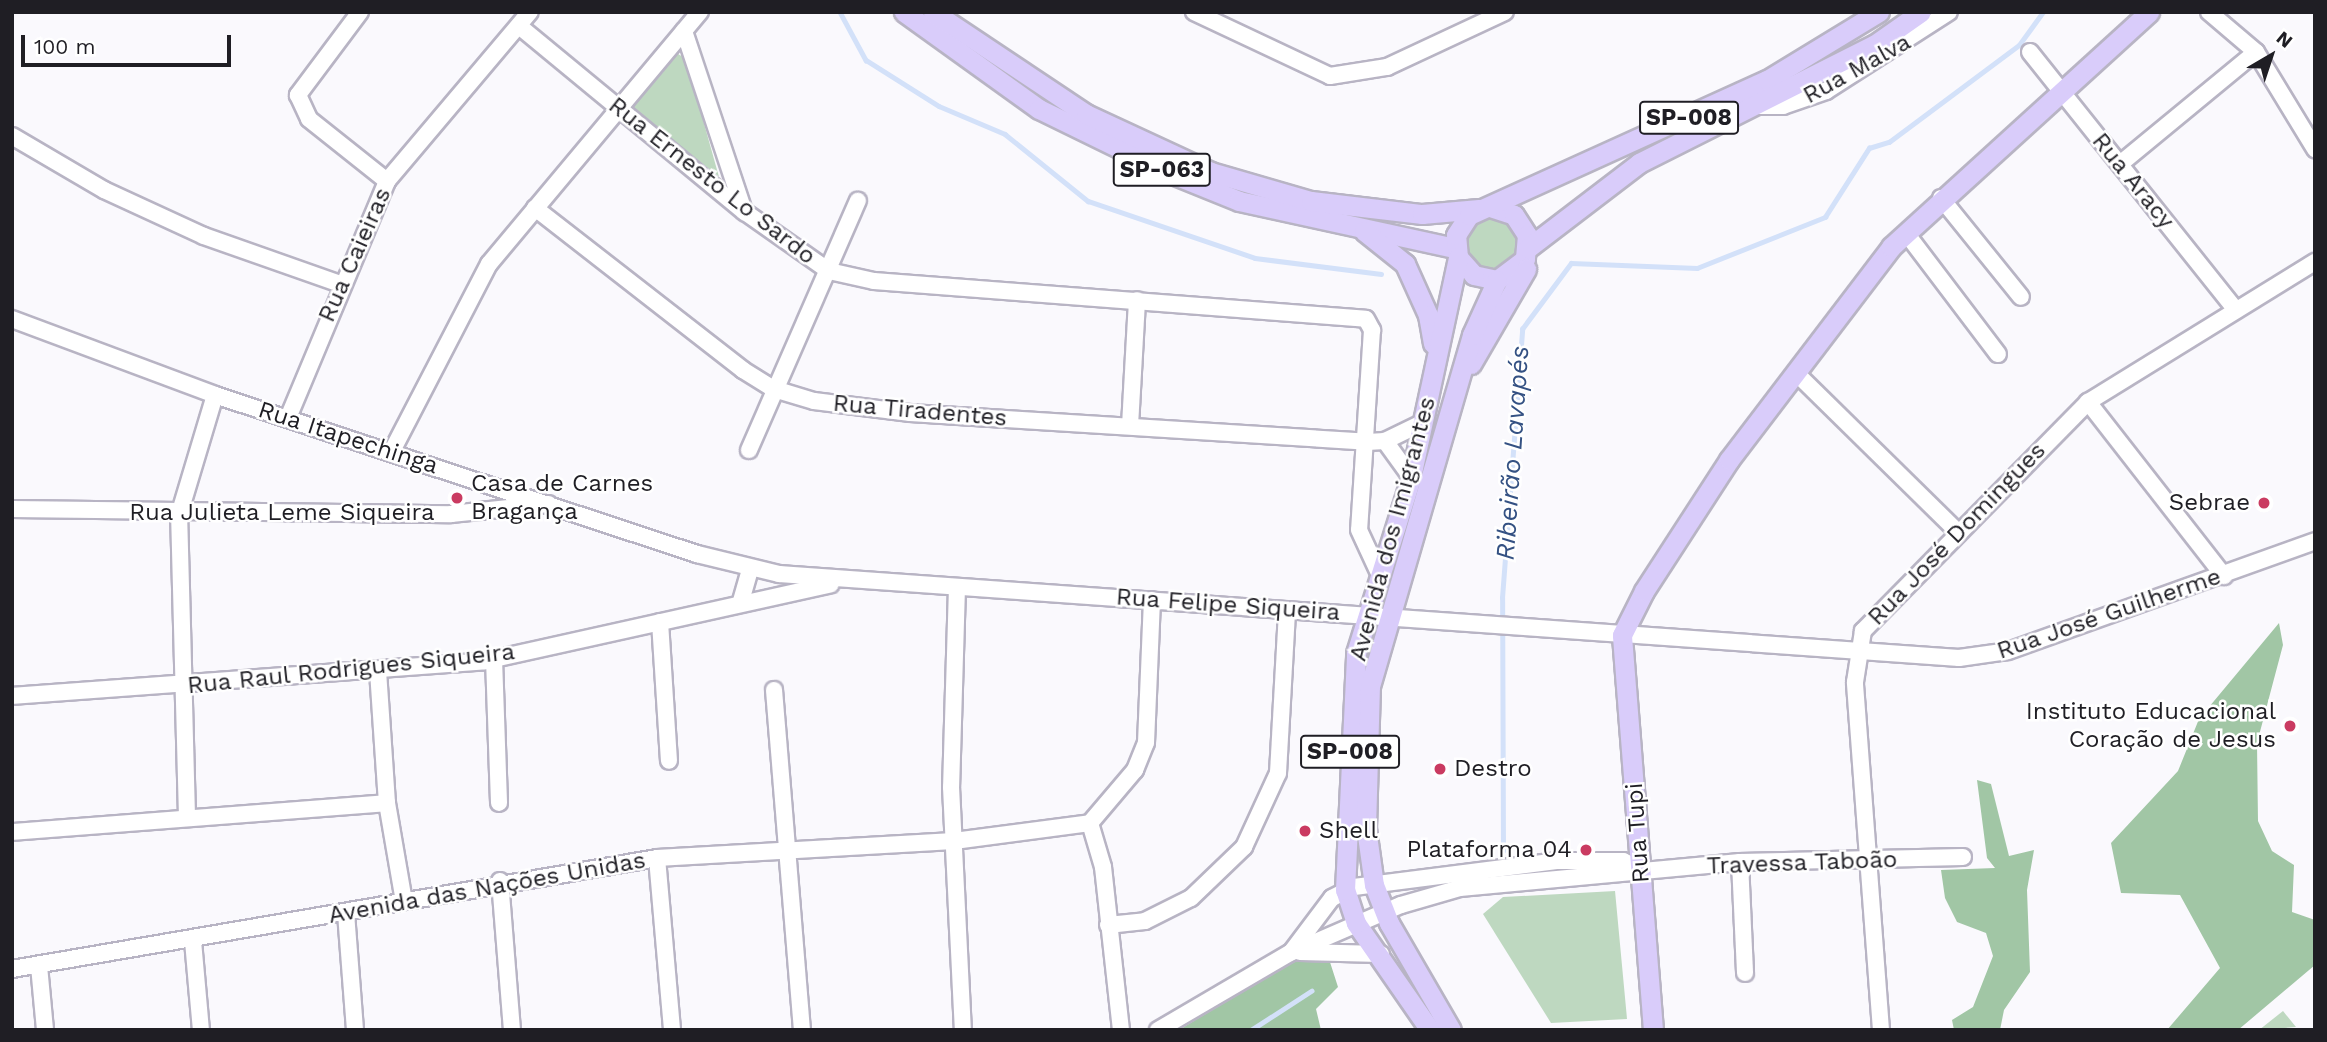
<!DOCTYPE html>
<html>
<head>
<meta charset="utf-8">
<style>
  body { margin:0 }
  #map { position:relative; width:2327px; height:1042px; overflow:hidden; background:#faf9fd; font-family:"Work Sans",sans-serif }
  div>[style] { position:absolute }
  .green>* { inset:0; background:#bed8c0 }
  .round { border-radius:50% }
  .forest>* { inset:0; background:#a1c6a5 }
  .stream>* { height:4.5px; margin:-2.25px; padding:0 2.25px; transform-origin:2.25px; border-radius:2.25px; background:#d3e1f9 }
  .roads { filter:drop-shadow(2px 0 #b8b4c4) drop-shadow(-2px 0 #b8b4c4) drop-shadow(0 2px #b8b4c4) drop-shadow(0 -2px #b8b4c4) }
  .minor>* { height:16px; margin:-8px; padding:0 8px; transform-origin:8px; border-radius:8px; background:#fff }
  .major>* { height:19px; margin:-9.5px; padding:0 9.5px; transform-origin:9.5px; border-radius:9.5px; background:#d9ccfa }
  .dots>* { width:19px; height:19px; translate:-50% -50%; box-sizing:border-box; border:4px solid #fff; border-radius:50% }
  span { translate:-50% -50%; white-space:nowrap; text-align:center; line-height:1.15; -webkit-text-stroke:5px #fff; paint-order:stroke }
  .shield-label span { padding:2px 5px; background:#fff; border:2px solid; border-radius:5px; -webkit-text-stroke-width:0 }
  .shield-label { font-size:23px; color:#1f1e24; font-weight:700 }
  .street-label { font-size:24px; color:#1f1e24 }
  .poi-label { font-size:24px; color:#1f1e24 }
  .left { translate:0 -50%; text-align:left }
  .right { translate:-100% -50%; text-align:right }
  .water-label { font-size:26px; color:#345183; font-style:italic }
  .frame { position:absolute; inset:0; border:14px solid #1f1e24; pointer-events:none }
  .north { position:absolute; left:2236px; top:21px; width:70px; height:70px; -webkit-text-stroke:5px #fff; paint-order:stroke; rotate:39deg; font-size:19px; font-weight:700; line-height:28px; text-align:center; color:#1f1e24 }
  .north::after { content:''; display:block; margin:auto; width:24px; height:32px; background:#1f1e24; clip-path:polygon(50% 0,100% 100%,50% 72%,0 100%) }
  .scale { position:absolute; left:21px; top:35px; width:210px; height:32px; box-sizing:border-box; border:4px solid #1f1e24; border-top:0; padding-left:9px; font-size:21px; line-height:24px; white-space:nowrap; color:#1f1e24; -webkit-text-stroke:5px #fff; paint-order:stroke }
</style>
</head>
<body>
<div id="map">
  <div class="green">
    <div style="clip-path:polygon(672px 50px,686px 59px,719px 177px,632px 107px)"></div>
    <div class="round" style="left:1464px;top:216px;width:54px;height:54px"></div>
    <div style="clip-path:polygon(1615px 891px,1627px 1019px,1551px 1023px,1483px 914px,1503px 897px)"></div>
    <div style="clip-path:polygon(2283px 1011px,2296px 1027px,2259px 1030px)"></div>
  </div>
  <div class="forest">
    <div style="clip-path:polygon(2279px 623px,2283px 645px,2257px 743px,2258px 821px,2272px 851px,2294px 865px,2292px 912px,2315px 920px,2315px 965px,2238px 1030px,2167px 1030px,2220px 968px,2180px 895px,2121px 893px,2111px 843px,2178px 771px,2199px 719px)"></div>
    <div style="clip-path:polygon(1977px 780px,1991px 784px,2009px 856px,2034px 850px,2027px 890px,2030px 972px,2004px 1010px,2000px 1030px,1954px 1030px,1952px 1020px,1973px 1007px,1993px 956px,1986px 933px,1957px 922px,1945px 898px,1941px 870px,1995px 868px,1987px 858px)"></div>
    <div style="clip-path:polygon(1329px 959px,1338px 987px,1316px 1009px,1321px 1030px,1179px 1030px,1290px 962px)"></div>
  </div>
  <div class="stream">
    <div style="left:840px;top:12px;width:55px;rotate:61.6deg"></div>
    <div style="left:866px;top:60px;width:86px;rotate:32.2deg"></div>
    <div style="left:939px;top:106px;width:72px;rotate:23deg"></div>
    <div style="left:1005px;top:134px;width:107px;rotate:38.9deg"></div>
    <div style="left:1088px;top:201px;width:176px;rotate:18.8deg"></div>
    <div style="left:1255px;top:258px;width:127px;rotate:7.2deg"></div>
    <div style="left:1503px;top:851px;width:253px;rotate:-90.2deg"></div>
    <div style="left:1502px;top:598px;width:270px;rotate:-85.7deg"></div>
    <div style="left:1522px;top:329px;width:82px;rotate:-53.4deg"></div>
    <div style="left:1571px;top:263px;width:126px;rotate:2.3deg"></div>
    <div style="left:1697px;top:268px;width:138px;rotate:-21.7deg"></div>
    <div style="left:1825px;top:217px;width:82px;rotate:-57.5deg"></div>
    <div style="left:1869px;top:148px;width:21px;rotate:-17deg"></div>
    <div style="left:1889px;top:142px;width:162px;rotate:-36.7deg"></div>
    <div style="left:2019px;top:45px;width:41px;rotate:-54deg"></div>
    <div style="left:1251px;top:1030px;width:72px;rotate:-33deg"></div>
  </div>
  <div class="roads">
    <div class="minor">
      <div style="left:360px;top:12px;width:104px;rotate:126.8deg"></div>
      <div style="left:298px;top:95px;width:26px;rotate:65deg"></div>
      <div style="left:309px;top:119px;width:100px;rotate:38.5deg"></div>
      <div style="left:1194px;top:12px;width:150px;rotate:25.2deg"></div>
      <div style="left:1330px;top:76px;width:58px;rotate:-9deg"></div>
      <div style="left:1387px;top:67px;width:130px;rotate:-25deg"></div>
      <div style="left:2209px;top:12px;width:62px;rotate:40.4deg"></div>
      <div style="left:2256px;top:52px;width:114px;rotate:58.7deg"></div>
      <div style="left:519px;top:26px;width:293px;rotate:39.5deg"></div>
      <div style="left:745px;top:212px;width:103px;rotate:35.1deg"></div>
      <div style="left:829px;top:271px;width:46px;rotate:12.5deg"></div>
      <div style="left:874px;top:281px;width:493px;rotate:4.4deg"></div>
      <div style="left:1366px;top:319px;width:13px;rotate:61deg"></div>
      <div style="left:1372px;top:330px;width:200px;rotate:93.7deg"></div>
      <div style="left:1359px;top:530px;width:45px;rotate:65.1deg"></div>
      <div style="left:684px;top:31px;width:190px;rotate:71.6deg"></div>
      <div style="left:2030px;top:52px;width:330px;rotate:51.4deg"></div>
      <div style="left:1758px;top:106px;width:25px"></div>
      <div style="left:1783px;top:106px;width:46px;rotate:-19.2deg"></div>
      <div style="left:1826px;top:91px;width:146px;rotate:-32.7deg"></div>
      <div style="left:12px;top:136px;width:107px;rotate:30.4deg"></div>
      <div style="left:104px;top:190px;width:110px;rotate:24.7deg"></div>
      <div style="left:204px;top:236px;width:144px;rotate:19.4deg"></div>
      <div style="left:2120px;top:164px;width:176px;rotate:-39.5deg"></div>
      <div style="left:1941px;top:198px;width:127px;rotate:51.1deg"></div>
      <div style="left:535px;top:208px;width:264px;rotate:37.9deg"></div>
      <div style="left:743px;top:370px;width:36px;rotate:32deg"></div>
      <div style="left:774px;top:389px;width:42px;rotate:16.7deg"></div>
      <div style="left:814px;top:401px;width:97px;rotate:7.1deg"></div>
      <div style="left:910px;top:413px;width:458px;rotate:3.6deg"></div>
      <div style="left:1367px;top:442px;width:18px;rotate:-3deg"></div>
      <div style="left:1385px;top:441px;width:43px;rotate:-26deg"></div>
      <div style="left:1906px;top:233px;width:152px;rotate:52.8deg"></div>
      <div style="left:12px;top:319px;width:217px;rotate:20.5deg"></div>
      <div style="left:215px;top:395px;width:508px;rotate:18.26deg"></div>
      <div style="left:697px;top:554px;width:84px;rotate:13.7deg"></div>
      <div style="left:779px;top:574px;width:1183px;rotate:4.07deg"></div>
      <div style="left:1959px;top:658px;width:49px;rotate:-8.1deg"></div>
      <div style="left:2008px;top:651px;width:326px;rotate:-19.7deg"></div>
      <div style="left:1796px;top:373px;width:228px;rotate:44.5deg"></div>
      <div style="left:2088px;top:402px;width:221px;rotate:52deg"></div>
      <div style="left:288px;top:418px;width:257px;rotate:-67.3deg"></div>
      <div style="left:387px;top:181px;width:221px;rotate:-49.8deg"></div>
      <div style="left:1130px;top:426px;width:126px;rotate:-86.8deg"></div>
      <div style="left:1385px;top:441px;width:44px;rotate:54.2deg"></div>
      <div style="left:749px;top:450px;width:272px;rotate:-66.4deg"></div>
      <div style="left:392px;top:451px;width:211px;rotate:-62.6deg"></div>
      <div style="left:489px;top:264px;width:329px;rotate:-50.1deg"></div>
      <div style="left:12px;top:509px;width:439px;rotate:0.7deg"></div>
      <div style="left:451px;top:514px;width:98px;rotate:-5.9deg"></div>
      <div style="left:957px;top:587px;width:200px;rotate:91.7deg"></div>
      <div style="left:951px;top:787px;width:243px;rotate:87.2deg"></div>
      <div style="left:741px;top:601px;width:32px;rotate:-74deg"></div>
      <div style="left:660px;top:622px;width:139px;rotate:86.3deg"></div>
      <div style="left:494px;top:659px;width:144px;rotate:88deg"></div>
      <div style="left:378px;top:671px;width:132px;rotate:86.1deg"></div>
      <div style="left:387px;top:803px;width:99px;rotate:80.2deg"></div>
      <div style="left:774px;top:690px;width:341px;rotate:85.3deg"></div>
      <div style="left:12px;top:696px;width:474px;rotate:-4.2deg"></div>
      <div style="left:485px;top:661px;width:354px;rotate:-12.5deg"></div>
      <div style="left:187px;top:817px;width:302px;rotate:-91.5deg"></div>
      <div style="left:179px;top:515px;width:125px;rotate:-73.3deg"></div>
      <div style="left:1090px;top:823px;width:70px;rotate:-49.7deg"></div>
      <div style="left:1135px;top:770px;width:29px;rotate:-68deg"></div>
      <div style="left:1146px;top:743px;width:143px;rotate:-87.6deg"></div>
      <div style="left:1090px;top:823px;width:46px;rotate:73.5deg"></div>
      <div style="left:1103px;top:867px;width:164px;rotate:83.7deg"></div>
      <div style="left:12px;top:832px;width:376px;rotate:-4.4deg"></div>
      <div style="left:657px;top:858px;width:173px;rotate:85deg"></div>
      <div style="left:1740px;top:862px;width:111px;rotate:87.4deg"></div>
      <div style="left:500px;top:881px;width:149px;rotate:85.4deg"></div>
      <div style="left:346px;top:913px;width:117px;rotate:85.6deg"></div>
      <div style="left:1108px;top:925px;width:37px;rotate:-6deg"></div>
      <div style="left:1145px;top:921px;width:51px;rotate:-26.6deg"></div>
      <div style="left:1191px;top:898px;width:74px;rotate:-43.9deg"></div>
      <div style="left:1244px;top:847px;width:81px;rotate:-65.3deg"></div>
      <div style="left:1278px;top:773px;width:161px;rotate:-86.8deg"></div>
      <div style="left:193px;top:941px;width:89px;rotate:84.9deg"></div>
      <div style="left:1292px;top:951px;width:66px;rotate:-53deg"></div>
      <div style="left:1332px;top:898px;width:25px;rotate:-27deg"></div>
      <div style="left:1354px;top:887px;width:206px;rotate:-7.3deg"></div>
      <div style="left:1558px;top:861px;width:65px"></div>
      <div style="left:1623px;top:861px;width:20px;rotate:27deg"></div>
      <div style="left:1300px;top:952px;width:81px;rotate:1.4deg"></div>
      <div style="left:39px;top:966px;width:64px;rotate:84.6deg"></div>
      <div style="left:12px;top:969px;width:654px;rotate:-9.76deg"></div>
      <div style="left:657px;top:858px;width:297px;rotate:-3.3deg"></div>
      <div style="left:954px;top:841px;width:137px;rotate:-7.5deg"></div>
      <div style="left:1158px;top:1030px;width:153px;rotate:-30.3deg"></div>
      <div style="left:1290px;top:953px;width:121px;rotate:-23.4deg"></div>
      <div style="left:1401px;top:905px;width:61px;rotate:-16.1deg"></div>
      <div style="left:1460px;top:888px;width:281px;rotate:-5.3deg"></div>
      <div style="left:1740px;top:862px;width:223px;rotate:-1.3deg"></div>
      <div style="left:1881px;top:1030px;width:349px;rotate:-94.3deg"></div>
      <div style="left:1855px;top:682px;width:52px;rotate:-81.1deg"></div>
      <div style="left:1863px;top:631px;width:321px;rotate:-45.5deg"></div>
      <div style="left:2088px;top:402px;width:267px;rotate:-31.7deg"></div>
    </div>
    <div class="major">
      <div style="left:904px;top:12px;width:166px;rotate:35.7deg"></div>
      <div style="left:1039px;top:109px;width:148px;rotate:26deg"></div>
      <div style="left:1172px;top:174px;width:72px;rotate:21.9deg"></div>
      <div style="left:1239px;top:201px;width:221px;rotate:12.3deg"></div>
      <div style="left:933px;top:12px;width:184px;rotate:33.7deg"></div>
      <div style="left:1086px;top:114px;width:138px;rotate:24.9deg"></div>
      <div style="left:1211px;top:172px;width:104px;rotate:16.2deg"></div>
      <div style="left:1311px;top:201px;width:112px;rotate:6.7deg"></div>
      <div style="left:1422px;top:214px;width:57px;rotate:-5deg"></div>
      <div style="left:1490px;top:207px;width:25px;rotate:18deg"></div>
      <div style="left:1514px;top:215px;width:24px;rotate:57deg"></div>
      <div style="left:1527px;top:235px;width:24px;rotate:95deg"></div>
      <div style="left:1525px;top:259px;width:35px;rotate:143deg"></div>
      <div style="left:1497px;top:280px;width:24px;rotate:-168deg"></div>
      <div style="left:1474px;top:275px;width:24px;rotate:-132deg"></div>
      <div style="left:1458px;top:257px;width:22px;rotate:-95deg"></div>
      <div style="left:1456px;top:235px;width:24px;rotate:-57deg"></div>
      <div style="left:1469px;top:215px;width:327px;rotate:-24.4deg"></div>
      <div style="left:1767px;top:80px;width:131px;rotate:-31.3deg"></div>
      <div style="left:1364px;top:231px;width:53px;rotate:38.8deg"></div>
      <div style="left:1405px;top:264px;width:56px;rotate:65.7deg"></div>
      <div style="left:1428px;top:315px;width:29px;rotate:80deg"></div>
      <div style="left:1528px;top:248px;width:140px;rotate:-37.4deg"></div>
      <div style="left:1639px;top:163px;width:263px;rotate:-26.7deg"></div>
      <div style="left:1874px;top:45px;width:57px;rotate:-35.1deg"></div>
      <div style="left:1471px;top:364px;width:110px;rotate:-59.9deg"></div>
      <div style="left:1430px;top:1030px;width:130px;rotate:-124.7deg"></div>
      <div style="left:1356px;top:923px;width:35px;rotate:-108deg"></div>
      <div style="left:1345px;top:890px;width:237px;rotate:-87.3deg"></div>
      <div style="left:1356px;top:653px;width:184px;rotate:-72.6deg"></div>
      <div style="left:1411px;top:477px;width:225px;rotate:-77.9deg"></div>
      <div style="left:1451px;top:1030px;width:124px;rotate:-120.1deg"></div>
      <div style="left:1389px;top:923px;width:41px;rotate:-111.5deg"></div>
      <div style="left:1374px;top:885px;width:58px;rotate:-98deg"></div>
      <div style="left:1366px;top:828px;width:142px;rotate:-88.4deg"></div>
      <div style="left:1370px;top:686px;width:366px;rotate:-73.8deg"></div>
      <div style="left:1472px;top:335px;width:60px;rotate:-65.6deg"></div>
      <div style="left:1653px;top:1030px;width:396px;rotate:-94.5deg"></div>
      <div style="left:1622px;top:635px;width:49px;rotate:-63.4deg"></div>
      <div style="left:1644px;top:591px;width:156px;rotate:-57deg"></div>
      <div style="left:1729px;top:460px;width:268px;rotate:-52.7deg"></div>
      <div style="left:1891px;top:247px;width:349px;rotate:-42.3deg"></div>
    </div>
  </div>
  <div class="dots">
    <div style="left:457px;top:498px;background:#ca3b61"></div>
    <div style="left:2264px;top:503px;background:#ca3b61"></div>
    <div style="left:2290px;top:726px;background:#ca3b61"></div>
    <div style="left:1440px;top:769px;background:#ca3b61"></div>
    <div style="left:1305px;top:831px;background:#ca3b61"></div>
    <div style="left:1586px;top:850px;background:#ca3b61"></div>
  </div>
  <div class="shield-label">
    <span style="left:1689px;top:118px">SP-008</span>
    <span style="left:1162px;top:170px">SP-063</span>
    <span style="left:1350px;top:752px">SP-008</span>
  </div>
  <div class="street-label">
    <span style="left:1857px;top:69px;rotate:-29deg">Rua Malva</span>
    <span style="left:712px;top:181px;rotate:38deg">Rua Ernesto Lo Sardo</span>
    <span style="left:2133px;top:181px;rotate:51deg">Rua Aracy</span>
    <span style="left:355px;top:255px;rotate:-66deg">Rua Caieiras</span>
    <span style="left:920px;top:411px;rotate:5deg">Rua Tiradentes</span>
    <span style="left:348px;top:438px;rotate:18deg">Rua Itapechinga</span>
    <span style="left:282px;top:513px">Rua Julieta Leme Siqueira</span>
    <span style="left:1393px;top:529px;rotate:-75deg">Avenida dos Imigrantes</span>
    <span style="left:1957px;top:534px;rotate:-46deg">Rua José Domingues</span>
    <span style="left:1228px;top:605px;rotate:4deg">Rua Felipe Siqueira</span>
    <span style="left:2109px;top:614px;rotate:-19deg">Rua José Guilherme</span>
    <span style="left:351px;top:669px;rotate:-6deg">Rua Raul Rodrigues Siqueira</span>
    <span style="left:1638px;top:833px;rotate:-94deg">Rua Tupi</span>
    <span style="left:1802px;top:863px;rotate:-2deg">Travessa Taboão</span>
    <span style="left:487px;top:888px;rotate:-10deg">Avenida das Nações Unidas</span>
  </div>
  <div class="poi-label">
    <span class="left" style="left:471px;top:498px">Casa de Carnes<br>Bragança</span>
    <span class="right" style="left:2250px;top:503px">Sebrae</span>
    <span class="right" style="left:2276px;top:726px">Instituto Educacional<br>Coração de Jesus</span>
    <span class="left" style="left:1454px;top:769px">Destro</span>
    <span class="left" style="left:1319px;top:831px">Shell</span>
    <span class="right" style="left:1572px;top:850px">Plataforma 04</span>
  </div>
  <div class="water-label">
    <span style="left:1513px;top:453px;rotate:-86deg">Ribeirão Lavapés</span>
  </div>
  <div class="frame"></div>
  <div class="north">N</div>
  <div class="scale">100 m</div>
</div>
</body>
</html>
